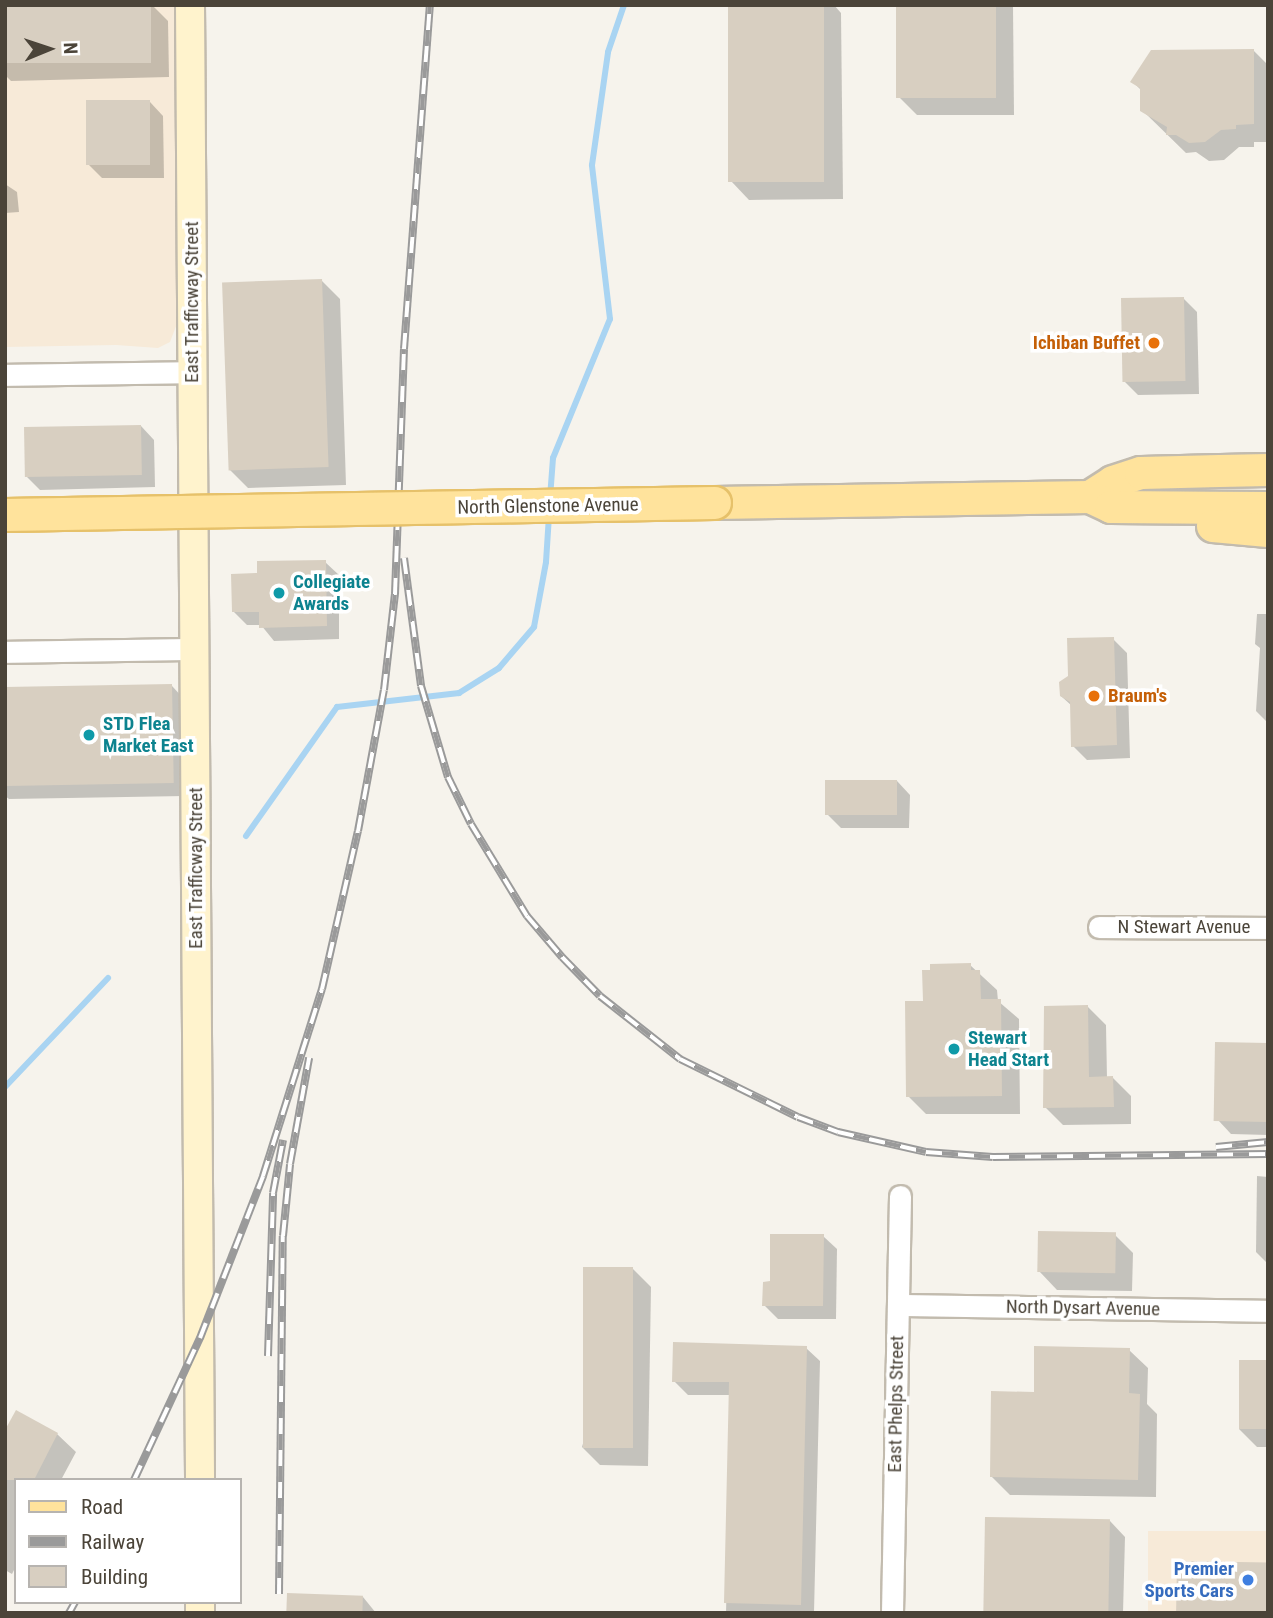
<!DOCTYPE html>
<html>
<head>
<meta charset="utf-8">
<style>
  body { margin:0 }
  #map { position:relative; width:1273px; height:1618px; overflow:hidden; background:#f6f3ec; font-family:"Roboto Condensed",sans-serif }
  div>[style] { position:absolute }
  .commercial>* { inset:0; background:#f7ead8; transform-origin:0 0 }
  .shadow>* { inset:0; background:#0003 }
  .stream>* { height:6px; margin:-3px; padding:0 3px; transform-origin:3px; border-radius:3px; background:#a9d4f2 }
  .building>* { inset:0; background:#d8cfc1; transform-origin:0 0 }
  .roads { filter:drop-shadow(2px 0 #c2bbae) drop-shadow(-2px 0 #c2bbae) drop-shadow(0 2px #c2bbae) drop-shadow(0 -2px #c2bbae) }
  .street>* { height:21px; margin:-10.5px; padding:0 10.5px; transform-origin:10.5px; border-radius:10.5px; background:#fff }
  .secondary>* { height:28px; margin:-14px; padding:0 14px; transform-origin:14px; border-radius:14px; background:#fff3cd }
  .primary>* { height:32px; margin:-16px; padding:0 16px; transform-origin:16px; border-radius:16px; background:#ffe39c }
  .rail>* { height:8px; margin-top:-4px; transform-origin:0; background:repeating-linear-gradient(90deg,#fff 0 16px,#9a9a9a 0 32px); box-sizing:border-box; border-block:2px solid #9a9a9a }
  .bridges { filter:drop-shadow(2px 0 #e6c16a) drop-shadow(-2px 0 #e6c16a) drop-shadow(0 2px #e6c16a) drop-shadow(0 -2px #e6c16a) }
  .primary-bridge>* { height:32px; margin:-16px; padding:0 16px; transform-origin:16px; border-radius:16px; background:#ffe39c }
  .dots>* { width:19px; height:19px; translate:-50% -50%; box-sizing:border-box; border:4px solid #fff; border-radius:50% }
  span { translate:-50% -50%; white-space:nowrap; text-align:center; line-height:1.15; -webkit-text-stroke:7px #fff; paint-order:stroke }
  .street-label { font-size:19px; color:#4b4439 }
  .food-label { font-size:19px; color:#c56008; font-weight:700 }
  .right { translate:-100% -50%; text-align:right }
  .left { translate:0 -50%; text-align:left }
  .culture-label { font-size:19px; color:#0d838f; font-weight:700 }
  .shop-label { font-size:19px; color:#366cbe; font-weight:700 }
  .frame { position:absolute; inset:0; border:7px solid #4b4439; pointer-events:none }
  .legend { position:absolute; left:14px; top:1478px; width:228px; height:126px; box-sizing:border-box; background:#fff; border:2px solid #b7b4b0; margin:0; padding:9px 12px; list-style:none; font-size:21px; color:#4b4439 }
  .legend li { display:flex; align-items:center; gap:14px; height:35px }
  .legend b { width:35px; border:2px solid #b7b4b0 }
  .north { position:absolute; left:14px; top:14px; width:70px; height:70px; -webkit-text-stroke:5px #fff; paint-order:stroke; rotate:88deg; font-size:19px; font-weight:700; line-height:28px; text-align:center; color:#4b4439 }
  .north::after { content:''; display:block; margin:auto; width:24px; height:32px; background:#4b4439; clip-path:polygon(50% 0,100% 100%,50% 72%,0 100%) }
</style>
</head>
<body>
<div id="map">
  <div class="commercial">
    <div style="clip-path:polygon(5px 5px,174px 5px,178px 321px,170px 342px,158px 348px,116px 345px,5px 347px)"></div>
    <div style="left:1148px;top:1531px;width:120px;height:82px"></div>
  </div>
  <div class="shadow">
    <div style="clip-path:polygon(152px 5px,168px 21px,169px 77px,11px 81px,5px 75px,5px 6px)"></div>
    <div style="clip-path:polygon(729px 5px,834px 5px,841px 13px,843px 199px,749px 200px,731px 181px)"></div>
    <div style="clip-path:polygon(898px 5px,1013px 5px,1014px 115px,917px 115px,899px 97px)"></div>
    <div style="clip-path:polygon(1253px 50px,1268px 65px,1268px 142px,1254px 142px,1254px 147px,1239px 147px,1224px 160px,1209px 161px,1196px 152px,1186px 153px,1142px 110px,1142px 91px,1132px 81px)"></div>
    <div style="clip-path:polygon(150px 102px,163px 116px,164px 178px,102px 178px,88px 164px)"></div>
    <div style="clip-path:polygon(5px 184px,17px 192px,19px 212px,5px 213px)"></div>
    <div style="clip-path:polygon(321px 280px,340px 299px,346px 485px,248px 488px,230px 470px)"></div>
    <div style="clip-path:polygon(1184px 299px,1197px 312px,1199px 394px,1138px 395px,1125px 382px)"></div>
    <div style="clip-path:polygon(141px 426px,154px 440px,155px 487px,40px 490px,27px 477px)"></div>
    <div style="clip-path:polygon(325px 562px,339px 575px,339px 639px,274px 641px,261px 625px,247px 625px,233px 611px,259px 575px)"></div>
    <div style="clip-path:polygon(1257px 614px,1268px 614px,1268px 723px,1256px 711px,1260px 648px,1255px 644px)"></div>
    <div style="clip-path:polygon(1113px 639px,1127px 653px,1130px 758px,1087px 760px,1073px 746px,1072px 706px,1061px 696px)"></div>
    <div style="clip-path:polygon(172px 686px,185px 700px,185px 796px,9px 799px,5px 796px,5px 689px)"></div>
    <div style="clip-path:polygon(897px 781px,910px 795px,909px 828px,841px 828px,828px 815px)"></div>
    <div style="clip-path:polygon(970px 965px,997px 990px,998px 1001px,1019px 1019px,1020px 1114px,926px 1114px,908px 1096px,925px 1002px)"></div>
    <div style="clip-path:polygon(1088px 1007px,1106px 1025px,1107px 1078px,1113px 1078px,1131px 1096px,1131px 1124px,1063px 1125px,1045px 1107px)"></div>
    <div style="clip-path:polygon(1268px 1045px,1268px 1135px,1231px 1134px,1218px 1120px)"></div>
    <div style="clip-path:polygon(1257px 1176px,1268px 1177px,1268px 1264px,1256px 1252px)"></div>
    <div style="clip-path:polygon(1115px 1235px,1133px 1253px,1132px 1291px,1057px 1290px,1039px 1271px)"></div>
    <div style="clip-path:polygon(823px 1236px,837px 1249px,836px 1319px,778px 1319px,764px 1305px,772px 1283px)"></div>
    <div style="clip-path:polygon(633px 1269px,651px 1287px,648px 1466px,600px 1465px,582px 1447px)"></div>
    <div style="clip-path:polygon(806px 1348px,820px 1361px,814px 1613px,726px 1613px,731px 1395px,688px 1395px,674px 1381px)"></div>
    <div style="clip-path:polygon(1129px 1350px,1148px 1368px,1147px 1404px,1157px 1414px,1156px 1497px,1010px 1495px,992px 1477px,1035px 1394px)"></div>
    <div style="clip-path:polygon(1268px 1362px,1268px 1447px,1257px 1447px,1239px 1429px)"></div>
    <div style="clip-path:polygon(5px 1434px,57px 1434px,76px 1452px,61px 1480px,16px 1480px,16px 1566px,12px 1574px,5px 1570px)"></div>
    <div style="clip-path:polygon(1110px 1521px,1125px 1537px,1123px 1613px,985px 1613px)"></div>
    <div style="clip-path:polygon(363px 1597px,376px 1613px,289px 1613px)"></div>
  </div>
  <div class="stream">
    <div style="left:550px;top:498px;width:40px;rotate:-85.7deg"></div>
    <div style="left:553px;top:458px;width:150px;rotate:-67.7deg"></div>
    <div style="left:610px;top:319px;width:155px;rotate:-96.7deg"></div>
    <div style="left:592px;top:165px;width:114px;rotate:-81.9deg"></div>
    <div style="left:608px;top:52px;width:50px;rotate:-71.2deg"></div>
    <div style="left:246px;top:836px;width:158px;rotate:-54.8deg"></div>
    <div style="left:337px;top:707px;width:123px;rotate:-6.5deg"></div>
    <div style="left:459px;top:693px;width:47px;rotate:-32deg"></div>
    <div style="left:499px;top:668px;width:54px;rotate:-49.5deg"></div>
    <div style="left:534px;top:627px;width:66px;rotate:-79.5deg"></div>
    <div style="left:546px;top:562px;width:46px;rotate:-86.3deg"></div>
    <div style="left:5px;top:1087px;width:150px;rotate:-46.6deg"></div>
  </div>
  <div class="building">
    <div style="left:5px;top:5px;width:146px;height:58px"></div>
    <div style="left:728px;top:5px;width:96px;height:177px"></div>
    <div style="left:896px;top:5px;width:100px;height:93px"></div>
    <div style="clip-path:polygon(1254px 49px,1254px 124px,1236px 125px,1236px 129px,1221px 130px,1205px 142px,1189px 143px,1176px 135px,1166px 135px,1167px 127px,1140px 111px,1140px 88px,1130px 82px,1151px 50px)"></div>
    <div style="left:86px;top:100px;width:64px;height:65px"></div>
    <div style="left:322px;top:279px;width:188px;height:100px;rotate:88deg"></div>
    <div style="left:1184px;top:297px;width:84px;height:63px;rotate:89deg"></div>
    <div style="left:141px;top:425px;width:50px;height:117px;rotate:89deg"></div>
    <div style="clip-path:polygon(326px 560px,327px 626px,259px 628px,259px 612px,232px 612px,231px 574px,257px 573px,257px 561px)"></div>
    <div style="clip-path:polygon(1114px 637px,1117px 745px,1071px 747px,1070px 702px,1060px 696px,1059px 682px,1068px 676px,1067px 638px)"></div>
    <div style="left:172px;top:684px;width:99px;height:167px;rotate:89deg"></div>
    <div style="left:825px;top:780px;width:72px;height:35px"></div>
    <div style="clip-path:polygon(971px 963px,971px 970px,980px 970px,981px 999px,1001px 999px,1002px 1096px,906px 1097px,905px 1001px,923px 1001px,922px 970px,930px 970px,930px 964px)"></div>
    <div style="clip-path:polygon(1088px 1005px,1089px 1077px,1113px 1076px,1114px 1107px,1043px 1108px,1044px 1006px)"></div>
    <div style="left:1215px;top:1042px;width:53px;height:79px;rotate:1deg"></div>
    <div style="left:1038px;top:1231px;width:78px;height:41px;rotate:1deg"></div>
    <div style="clip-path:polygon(770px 1234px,824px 1234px,823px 1306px,762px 1306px,763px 1282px,770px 1281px)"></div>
    <div style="left:583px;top:1267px;width:50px;height:181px"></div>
    <div style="clip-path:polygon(673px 1342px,807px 1346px,801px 1605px,724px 1603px,729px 1382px,672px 1382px)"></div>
    <div style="clip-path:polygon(1034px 1346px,1130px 1348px,1129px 1393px,1140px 1394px,1138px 1480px,990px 1477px,991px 1391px,1034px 1392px)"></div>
    <div style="left:1239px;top:1360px;width:29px;height:69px"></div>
    <div style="clip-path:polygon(16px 1410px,58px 1433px,34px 1480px,5px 1480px,5px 1430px)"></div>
    <div style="left:985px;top:1517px;width:125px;height:96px;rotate:1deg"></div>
    <div style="left:1177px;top:1561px;width:91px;height:52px;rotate:1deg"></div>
    <div style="left:287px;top:1593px;width:76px;height:20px;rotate:2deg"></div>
  </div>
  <div class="roads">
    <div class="street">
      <div style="left:5px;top:375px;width:187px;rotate:-0.9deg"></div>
      <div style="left:5px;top:652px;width:189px;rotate:-0.9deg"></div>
      <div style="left:1099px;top:927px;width:169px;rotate:0.3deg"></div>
      <div style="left:898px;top:1305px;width:370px;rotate:0.9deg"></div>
      <div style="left:892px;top:1613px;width:417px;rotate:-88.9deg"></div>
    </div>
    <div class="secondary">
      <div style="left:190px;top:5px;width:1475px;rotate:89.61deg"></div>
      <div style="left:200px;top:1613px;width:11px;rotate:-90deg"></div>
    </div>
    <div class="primary">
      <div style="left:1090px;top:497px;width:27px;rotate:-33deg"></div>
      <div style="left:1113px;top:482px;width:29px;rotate:-18deg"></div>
      <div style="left:1141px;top:473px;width:127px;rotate:-1.4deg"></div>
      <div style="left:715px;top:503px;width:375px;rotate:-0.9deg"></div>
      <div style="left:1090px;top:497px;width:23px;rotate:25deg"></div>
      <div style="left:1111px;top:507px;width:157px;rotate:0.4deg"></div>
      <div style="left:1213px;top:526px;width:55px;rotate:5.2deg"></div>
    </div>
  </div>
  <div class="rail">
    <div style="left:404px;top:558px;width:129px;rotate:82.4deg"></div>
    <div style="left:421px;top:686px;width:95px;rotate:73.5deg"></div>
    <div style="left:448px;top:777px;width:52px;rotate:63.9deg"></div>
    <div style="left:471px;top:824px;width:108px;rotate:58.7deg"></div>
    <div style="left:527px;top:916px;width:54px;rotate:49.5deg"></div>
    <div style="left:562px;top:957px;width:54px;rotate:45.7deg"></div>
    <div style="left:600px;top:996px;width:102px;rotate:38.2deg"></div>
    <div style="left:680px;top:1059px;width:131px;rotate:26.2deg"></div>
    <div style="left:798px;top:1117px;width:43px;rotate:20.6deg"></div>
    <div style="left:838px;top:1132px;width:90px;rotate:12.8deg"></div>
    <div style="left:926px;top:1152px;width:67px;rotate:4.3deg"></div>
    <div style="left:993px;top:1157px;width:275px;rotate:-0.6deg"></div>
    <div style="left:1216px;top:1147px;width:52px;rotate:-5.5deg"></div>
    <div style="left:268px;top:1356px;width:163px;rotate:-88.2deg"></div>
    <div style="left:273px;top:1193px;width:54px;rotate:-79.3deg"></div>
    <div style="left:134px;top:1480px;width:157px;rotate:-65.1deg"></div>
    <div style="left:200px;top:1338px;width:174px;rotate:-68.7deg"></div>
    <div style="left:263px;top:1176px;width:196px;rotate:-72.5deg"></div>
    <div style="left:322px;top:989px;width:162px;rotate:-77.2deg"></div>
    <div style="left:358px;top:831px;width:143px;rotate:-79.6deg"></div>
    <div style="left:384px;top:690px;width:97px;rotate:-83.5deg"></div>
    <div style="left:395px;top:594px;width:245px;rotate:-87.9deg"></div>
    <div style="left:404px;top:349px;width:345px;rotate:-85.7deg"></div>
    <div style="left:279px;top:1594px;width:358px;rotate:-89.4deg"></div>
    <div style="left:283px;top:1236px;width:72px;rotate:-84.4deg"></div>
    <div style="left:290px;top:1164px;width:108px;rotate:-79.8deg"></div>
    <div style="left:69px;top:1613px;width:13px;rotate:-61deg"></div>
  </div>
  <div class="bridges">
    <div class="primary-bridge">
      <div style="left:5px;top:515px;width:710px;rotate:-0.97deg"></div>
    </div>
  </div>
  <div class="dots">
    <div style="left:1154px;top:343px;background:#e8710a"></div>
    <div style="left:279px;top:593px;background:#0f9aa8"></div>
    <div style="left:1094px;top:696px;background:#e8710a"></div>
    <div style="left:89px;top:735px;background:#0f9aa8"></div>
    <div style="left:954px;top:1049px;background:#0f9aa8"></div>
    <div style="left:1248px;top:1580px;background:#3f7fe0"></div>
  </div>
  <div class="street-label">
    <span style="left:192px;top:302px;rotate:-90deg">East Trafficway Street</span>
    <span style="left:548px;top:506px;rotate:-1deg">North Glenstone Avenue</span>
    <span style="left:196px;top:868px;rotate:-90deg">East Trafficway Street</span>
    <span style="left:1184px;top:927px">N Stewart Avenue</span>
    <span style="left:1083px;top:1308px;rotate:1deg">North Dysart Avenue</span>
    <span style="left:896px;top:1404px;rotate:-89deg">East Phelps Street</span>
  </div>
  <div class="food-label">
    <span class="right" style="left:1140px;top:343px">Ichiban Buffet</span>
    <span class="left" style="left:1108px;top:696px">Braum's</span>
  </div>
  <div class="culture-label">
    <span class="left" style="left:293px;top:593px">Collegiate<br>Awards</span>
    <span class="left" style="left:103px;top:735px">STD Flea<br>Market East</span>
    <span class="left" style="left:968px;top:1049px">Stewart<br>Head Start</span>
  </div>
  <div class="shop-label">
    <span class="right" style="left:1234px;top:1580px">Premier<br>Sports Cars</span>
  </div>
  <div class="frame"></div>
  <ul class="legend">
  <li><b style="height:9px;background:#ffe39c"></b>Road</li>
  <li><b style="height:9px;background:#9a9a9a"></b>Railway</li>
  <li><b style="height:19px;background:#d8cfc1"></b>Building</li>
  </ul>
  <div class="north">N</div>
</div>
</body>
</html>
